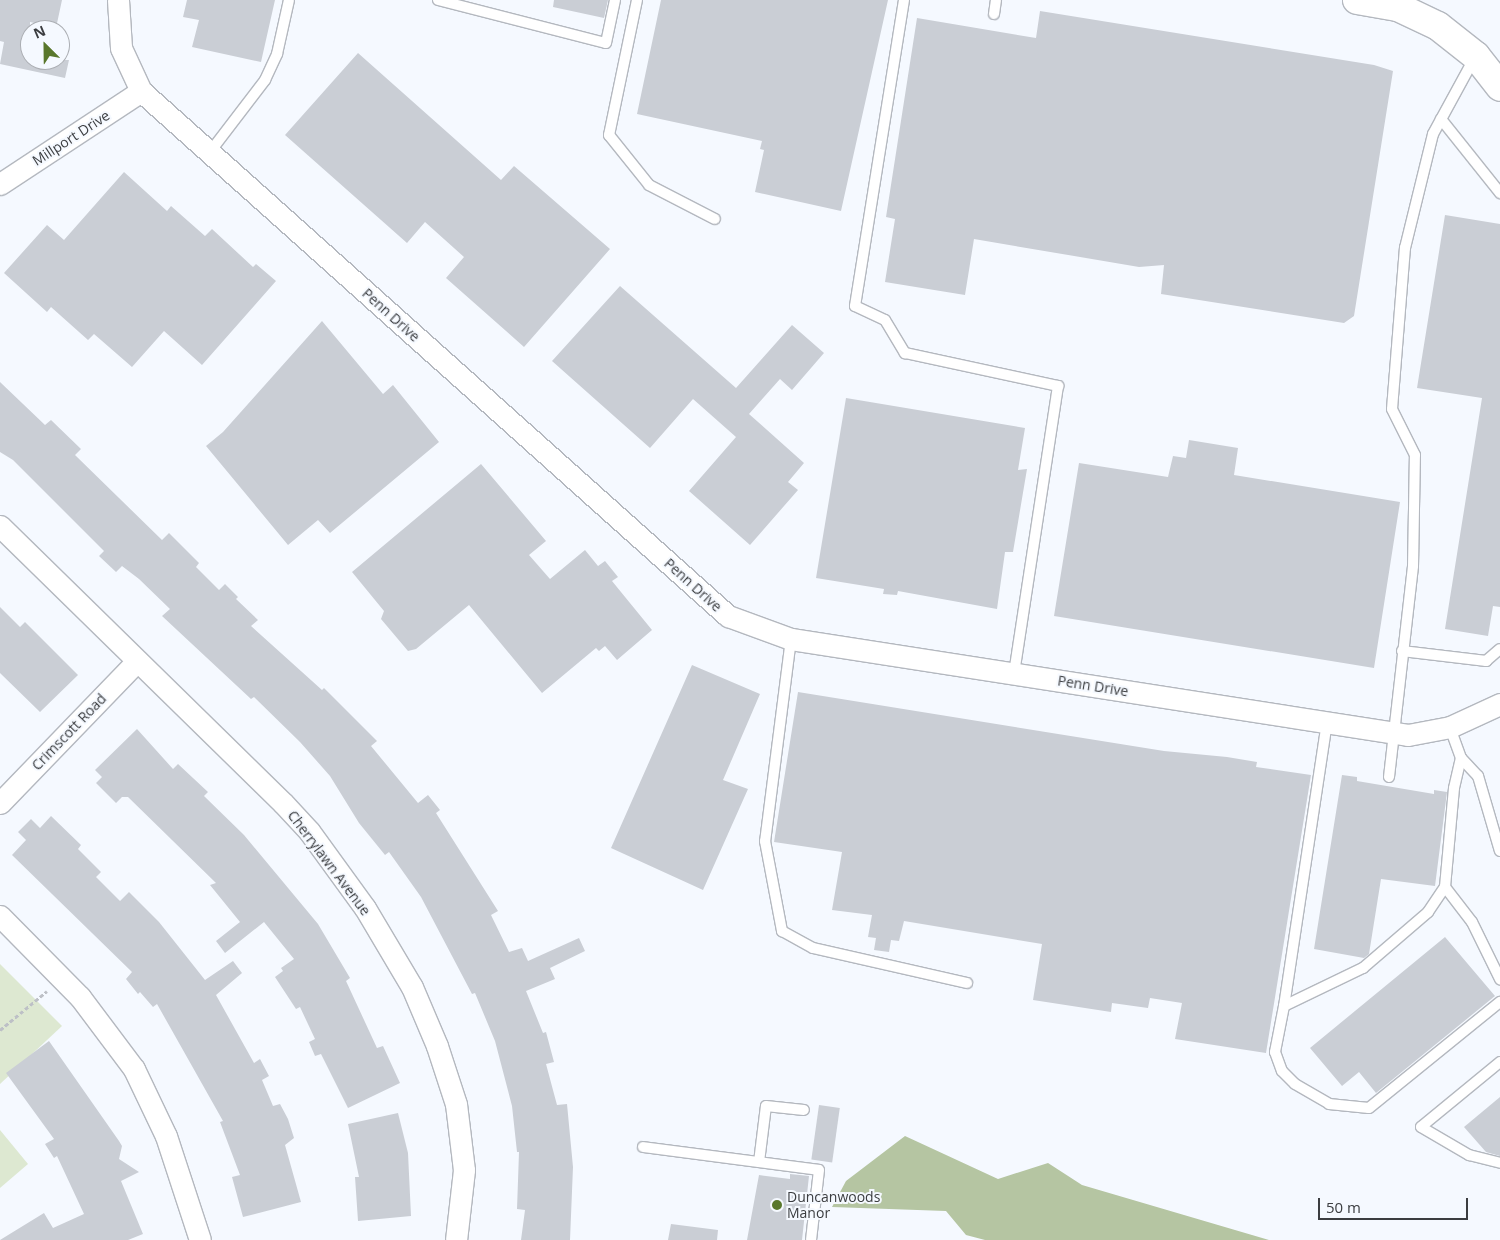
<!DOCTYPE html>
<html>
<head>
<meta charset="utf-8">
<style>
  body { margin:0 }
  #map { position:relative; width:1500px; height:1240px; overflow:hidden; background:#f5f9ff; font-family:"Open Sans",sans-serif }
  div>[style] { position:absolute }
  .green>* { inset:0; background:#dde8d1 }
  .forest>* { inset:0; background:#b5c5a2 }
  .building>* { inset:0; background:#caced5; transform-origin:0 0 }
  .path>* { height:3px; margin-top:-1.5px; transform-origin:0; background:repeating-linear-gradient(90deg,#bdc0c6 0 4px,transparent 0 6.5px) }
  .roads { filter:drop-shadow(1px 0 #b4b8bf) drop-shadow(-1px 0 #b4b8bf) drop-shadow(0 1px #b4b8bf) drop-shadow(0 -1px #b4b8bf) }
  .lane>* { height:10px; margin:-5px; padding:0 5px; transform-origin:5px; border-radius:5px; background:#fff }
  .street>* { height:21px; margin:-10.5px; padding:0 10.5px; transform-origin:10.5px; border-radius:10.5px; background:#fff }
  .secondary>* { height:28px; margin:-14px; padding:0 14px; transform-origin:14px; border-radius:14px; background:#fff }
  .dots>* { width:14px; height:14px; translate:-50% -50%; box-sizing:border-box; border:2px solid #f5f9ff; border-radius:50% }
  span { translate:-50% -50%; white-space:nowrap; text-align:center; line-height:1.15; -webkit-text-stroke:4px #f5f9ff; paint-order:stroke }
  .street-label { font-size:14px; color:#3b3d40 }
  .poi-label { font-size:14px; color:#3b3d40 }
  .left { translate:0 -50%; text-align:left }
  .north { position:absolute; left:20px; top:20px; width:50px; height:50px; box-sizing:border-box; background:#f5f9ff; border:1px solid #abaeb3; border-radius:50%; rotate:337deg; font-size:14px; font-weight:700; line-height:20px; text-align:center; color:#3b3d40 }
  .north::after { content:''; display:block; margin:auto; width:18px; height:22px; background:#59772c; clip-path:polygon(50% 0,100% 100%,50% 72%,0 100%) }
  .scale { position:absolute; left:1318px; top:1198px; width:150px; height:22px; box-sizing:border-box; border:2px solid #3b3d40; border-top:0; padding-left:6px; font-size:15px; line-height:18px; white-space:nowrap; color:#3b3d40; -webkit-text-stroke:4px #f5f9ff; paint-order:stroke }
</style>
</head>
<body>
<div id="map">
  <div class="green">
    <div style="clip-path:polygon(0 964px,62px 1026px,0 1084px)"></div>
    <div style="clip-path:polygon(0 1130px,28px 1164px,0 1188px)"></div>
  </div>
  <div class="forest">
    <div style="clip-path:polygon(905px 1136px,998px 1179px,1048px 1163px,1082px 1185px,1269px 1240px,985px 1240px,966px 1235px,946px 1211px,832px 1207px,846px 1181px)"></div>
  </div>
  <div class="building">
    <div style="clip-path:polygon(0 0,62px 0,56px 28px,30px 22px,30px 60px,69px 60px,65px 78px,0 64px,4px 42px,0 41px)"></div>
    <div style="clip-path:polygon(187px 0,275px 0,261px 62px,192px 47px,199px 20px,183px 17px)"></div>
    <div style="clip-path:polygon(554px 0,608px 0,604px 18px,553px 7px)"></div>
    <div style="clip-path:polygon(661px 0,888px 0,841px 211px,755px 192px,764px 150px,760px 149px,762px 141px,637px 114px)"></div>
    <div style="clip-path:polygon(1040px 11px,1374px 65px,1393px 71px,1354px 316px,1344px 323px,1161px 294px,1164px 265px,1139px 267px,974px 239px,965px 295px,885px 282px,895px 219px,886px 217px,917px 18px,1036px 38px)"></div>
    <div style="clip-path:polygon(358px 53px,501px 180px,514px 166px,610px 249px,524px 347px,446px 278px,464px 257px,425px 222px,407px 243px,285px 135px)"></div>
    <div style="clip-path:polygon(124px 172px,167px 211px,171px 206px,205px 236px,212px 229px,253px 267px,256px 264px,276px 281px,202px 365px,164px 331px,132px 367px,94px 334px,88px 340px,51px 307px,47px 312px,4px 273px,47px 225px,64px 240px)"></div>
    <div style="clip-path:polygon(1445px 215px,1500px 224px,1500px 607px,1493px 606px,1488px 636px,1445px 629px,1482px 398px,1417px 388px)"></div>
    <div style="clip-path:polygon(620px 286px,736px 388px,792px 325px,824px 353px,792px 390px,780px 379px,749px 414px,804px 463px,788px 482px,798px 490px,750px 545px,689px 491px,736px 437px,693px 399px,650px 448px,552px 361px)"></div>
    <div style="clip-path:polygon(322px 321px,383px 394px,393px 385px,439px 442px,330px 533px,318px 520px,288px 545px,206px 446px,223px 432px)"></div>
    <div style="clip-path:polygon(0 382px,45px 425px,51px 420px,81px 449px,75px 455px,162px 540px,169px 533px,199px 563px,196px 567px,219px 590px,225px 584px,238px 597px,236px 599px,258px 620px,251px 626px,322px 690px,324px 688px,377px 741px,371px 746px,418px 803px,428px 795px,440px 810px,436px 813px,498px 911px,491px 915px,509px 952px,522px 948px,528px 961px,579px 938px,585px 951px,550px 968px,555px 979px,526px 991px,543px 1033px,546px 1032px,554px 1062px,546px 1064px,557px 1105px,567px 1104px,573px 1167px,570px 1240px,521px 1240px,525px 1210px,517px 1209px,519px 1152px,517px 1152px,512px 1106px,495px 1041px,475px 993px,472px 994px,421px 897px,389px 852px,385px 855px,359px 823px,330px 776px,300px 742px,254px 697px,251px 699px,162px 616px,170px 609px,139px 579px,122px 566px,116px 572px,99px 556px,104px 551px,13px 460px,0 452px)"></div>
    <div style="clip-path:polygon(846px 398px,1025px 428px,1018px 470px,1027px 469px,1013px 552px,1005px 552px,997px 609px,898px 591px,897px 595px,883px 594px,884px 589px,816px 578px)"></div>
    <div style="clip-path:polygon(1189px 440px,1238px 448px,1234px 475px,1400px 502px,1374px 668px,1054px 616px,1079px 463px,1168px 477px,1173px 456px,1186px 458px)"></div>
    <div style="clip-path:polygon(481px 464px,546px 541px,529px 555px,550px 579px,585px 550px,598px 566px,605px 561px,618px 577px,612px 581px,652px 630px,617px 660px,605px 646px,599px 651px,596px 648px,542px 693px,469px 605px,416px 649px,408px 651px,381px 619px,384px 611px,352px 572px)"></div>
    <div style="clip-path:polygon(0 607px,20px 627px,25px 622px,78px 675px,40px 712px,0 673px)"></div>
    <div style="clip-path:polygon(692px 665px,760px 694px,723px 780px,748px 789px,703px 890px,611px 848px)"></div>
    <div style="clip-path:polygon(798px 692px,1164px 751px,1227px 757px,1257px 762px,1256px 767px,1311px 775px,1266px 1053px,1175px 1039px,1182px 1003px,1150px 998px,1148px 1008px,1112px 1003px,1111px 1012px,1033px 1000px,1042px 944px,904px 921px,899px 941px,891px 940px,889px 952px,874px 950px,876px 938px,868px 937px,872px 915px,832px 910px,842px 852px,774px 842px)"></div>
    <div style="clip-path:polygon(137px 729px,173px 769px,178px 764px,208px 792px,204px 796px,244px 835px,318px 924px,350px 978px,346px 981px,377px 1048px,383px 1046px,400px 1083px,348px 1108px,321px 1054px,315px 1056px,309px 1042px,315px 1039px,300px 1007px,296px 1009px,275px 977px,283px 971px,281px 968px,294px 959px,264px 922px,225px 953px,216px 941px,240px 922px,210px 885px,216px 883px,128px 797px,122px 797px,116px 803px,96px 783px,102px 777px,95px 770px)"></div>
    <div style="clip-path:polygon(1342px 775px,1357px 777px,1357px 781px,1434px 794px,1434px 790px,1447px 792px,1435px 886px,1381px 879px,1369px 954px,1364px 958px,1314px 949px)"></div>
    <div style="clip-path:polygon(51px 816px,81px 845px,78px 849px,101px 872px,96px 877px,120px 901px,129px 892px,159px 922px,205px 980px,233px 961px,242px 973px,216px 995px,254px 1063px,260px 1059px,269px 1076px,262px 1080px,273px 1106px,280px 1104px,288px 1119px,294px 1138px,285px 1145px,301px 1202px,243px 1217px,232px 1177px,240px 1175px,220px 1122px,223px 1121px,157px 1004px,153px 1007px,140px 992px,138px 994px,126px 979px,132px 972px,12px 855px,26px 840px,18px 832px,31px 819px,40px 828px)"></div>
    <div style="clip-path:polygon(1445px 937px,1495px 996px,1376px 1093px,1359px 1072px,1342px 1086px,1310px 1048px)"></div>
    <div style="clip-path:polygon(49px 1041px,119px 1141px,122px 1146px,119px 1159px,139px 1172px,121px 1181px,143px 1234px,128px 1240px,0 1240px,44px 1213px,53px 1228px,84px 1214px,57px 1156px,54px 1158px,45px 1144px,54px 1139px,6px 1073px)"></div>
    <div style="clip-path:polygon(1500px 1097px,1500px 1156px,1486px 1152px,1464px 1127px)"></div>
    <div style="left:819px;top:1105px;width:21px;height:55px;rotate:8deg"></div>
    <div style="clip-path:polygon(398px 1113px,408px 1153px,411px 1216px,358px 1221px,355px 1177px,359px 1177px,348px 1124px)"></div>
    <div style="clip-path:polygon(790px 1174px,809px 1176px,802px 1240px,747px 1240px,759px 1175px,790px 1179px)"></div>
    <div style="clip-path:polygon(671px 1224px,718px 1230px,717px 1240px,668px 1240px)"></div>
  </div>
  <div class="path">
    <div style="left:0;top:1030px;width:61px;rotate:-39.7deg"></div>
  </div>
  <div class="roads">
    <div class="lane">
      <div style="left:438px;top:0;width:173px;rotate:14.4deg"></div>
      <div style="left:606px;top:43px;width:44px;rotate:-78.2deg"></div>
      <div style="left:637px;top:0;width:138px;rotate:101.7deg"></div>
      <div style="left:609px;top:135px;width:64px;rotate:51.3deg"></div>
      <div style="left:649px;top:185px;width:74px;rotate:27.3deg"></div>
      <div style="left:904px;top:0;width:310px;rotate:99.1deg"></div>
      <div style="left:855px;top:306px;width:33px;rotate:25deg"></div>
      <div style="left:885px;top:320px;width:39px;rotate:59deg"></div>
      <div style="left:905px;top:353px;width:157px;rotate:12.2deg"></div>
      <div style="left:1058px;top:386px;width:290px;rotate:98.7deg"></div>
      <div style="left:994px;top:14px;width:14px;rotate:-82deg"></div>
      <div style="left:1441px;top:119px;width:95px;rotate:51.4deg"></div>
      <div style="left:210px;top:152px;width:91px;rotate:-52.6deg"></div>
      <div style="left:265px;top:80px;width:29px;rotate:-65deg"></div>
      <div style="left:277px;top:54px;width:55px;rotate:-77.5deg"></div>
      <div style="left:791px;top:639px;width:204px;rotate:97.3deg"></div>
      <div style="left:765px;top:841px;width:92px;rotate:79.3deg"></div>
      <div style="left:782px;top:931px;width:35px;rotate:29deg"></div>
      <div style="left:813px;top:948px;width:158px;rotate:12.8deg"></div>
      <div style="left:1402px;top:651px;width:85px;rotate:6.8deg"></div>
      <div style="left:1486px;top:661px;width:18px;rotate:-41deg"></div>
      <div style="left:1327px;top:722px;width:287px;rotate:98.6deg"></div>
      <div style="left:1284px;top:1006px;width:88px;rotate:-25.7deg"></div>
      <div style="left:1363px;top:968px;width:86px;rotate:-40.7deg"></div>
      <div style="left:1428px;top:912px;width:30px;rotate:-56deg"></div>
      <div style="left:1445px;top:887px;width:99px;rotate:-84.8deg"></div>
      <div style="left:1454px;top:788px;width:31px;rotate:-77deg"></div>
      <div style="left:1461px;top:758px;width:33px;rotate:-110deg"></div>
      <div style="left:1461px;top:758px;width:25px;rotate:47deg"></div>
      <div style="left:1478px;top:776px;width:78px;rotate:73.7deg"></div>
      <div style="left:1389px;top:777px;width:212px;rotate:-83.5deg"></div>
      <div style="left:1413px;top:566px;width:111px;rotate:-89deg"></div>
      <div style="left:1415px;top:455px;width:51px;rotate:-116.6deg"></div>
      <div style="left:1392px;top:409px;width:162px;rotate:-85.4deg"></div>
      <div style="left:1405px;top:248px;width:117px;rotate:-76.2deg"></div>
      <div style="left:1433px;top:134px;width:88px;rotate:-61.4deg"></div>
      <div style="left:1445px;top:887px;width:44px;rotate:52.4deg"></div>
      <div style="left:1472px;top:922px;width:64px;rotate:63.8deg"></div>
      <div style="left:1284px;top:1006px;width:47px;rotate:101.1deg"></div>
      <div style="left:1275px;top:1052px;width:20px;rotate:70deg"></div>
      <div style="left:1282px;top:1071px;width:18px;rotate:45deg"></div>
      <div style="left:1295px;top:1084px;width:39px;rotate:30deg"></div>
      <div style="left:1329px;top:1104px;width:40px;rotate:5.7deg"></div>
      <div style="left:1369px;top:1108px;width:169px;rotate:-39deg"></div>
      <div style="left:1500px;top:1062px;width:102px;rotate:140.6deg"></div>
      <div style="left:1421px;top:1127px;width:56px;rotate:30.3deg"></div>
      <div style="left:1469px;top:1155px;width:32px;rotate:14deg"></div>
      <div style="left:643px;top:1147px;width:177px;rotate:7.4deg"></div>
      <div style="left:819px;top:1170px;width:70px;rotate:96.5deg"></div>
      <div style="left:759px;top:1162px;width:56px;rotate:-82.9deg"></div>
      <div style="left:766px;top:1106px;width:38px;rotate:6deg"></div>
    </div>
    <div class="street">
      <div style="left:118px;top:0;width:48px;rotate:86.4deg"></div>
      <div style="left:121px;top:48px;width:47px;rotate:65.1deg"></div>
      <div style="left:141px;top:91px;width:788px;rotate:41.81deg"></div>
      <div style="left:728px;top:616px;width:67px;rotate:20.1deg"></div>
      <div style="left:791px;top:639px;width:624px;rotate:8.84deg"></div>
      <div style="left:1408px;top:735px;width:43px;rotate:-10.8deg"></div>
      <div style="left:1450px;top:727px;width:55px;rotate:-24.7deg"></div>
      <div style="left:0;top:184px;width:169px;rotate:-33.4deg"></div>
      <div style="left:0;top:526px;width:396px;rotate:44.4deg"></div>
      <div style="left:283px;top:803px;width:38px;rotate:47deg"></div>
      <div style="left:309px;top:831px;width:95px;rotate:54deg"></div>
      <div style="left:365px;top:908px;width:92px;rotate:59.3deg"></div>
      <div style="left:412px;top:987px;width:64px;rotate:67deg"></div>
      <div style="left:437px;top:1046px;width:61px;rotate:71.9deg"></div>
      <div style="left:456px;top:1104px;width:66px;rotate:83.1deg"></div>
      <div style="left:464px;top:1170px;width:70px;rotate:96.5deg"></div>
      <div style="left:0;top:803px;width:197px;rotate:-46deg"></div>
      <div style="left:0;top:916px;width:114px;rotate:45.4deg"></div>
      <div style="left:80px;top:997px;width:90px;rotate:53.1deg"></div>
      <div style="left:134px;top:1069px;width:74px;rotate:64.5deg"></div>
      <div style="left:166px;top:1136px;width:109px;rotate:71.9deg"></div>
    </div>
    <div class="secondary">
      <div style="left:1357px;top:0;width:42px;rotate:9.7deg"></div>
      <div style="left:1398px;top:7px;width:44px;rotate:25.4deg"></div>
      <div style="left:1438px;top:26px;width:48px;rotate:38.3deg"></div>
      <div style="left:1476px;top:56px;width:39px;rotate:52deg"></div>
    </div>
  </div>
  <div class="dots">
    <div style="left:777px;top:1205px;background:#59772c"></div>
  </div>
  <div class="street-label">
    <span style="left:71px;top:138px;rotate:-33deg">Millport Drive</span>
    <span style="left:391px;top:315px;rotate:42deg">Penn Drive</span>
    <span style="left:693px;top:585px;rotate:42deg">Penn Drive</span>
    <span style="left:1093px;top:686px;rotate:9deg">Penn Drive</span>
    <span style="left:69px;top:732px;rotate:-46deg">Crimscott Road</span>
    <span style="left:329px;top:863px;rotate:53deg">Cherrylawn Avenue</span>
  </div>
  <div class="poi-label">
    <span class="left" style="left:787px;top:1205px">Duncanwoods<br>Manor</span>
  </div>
  <div class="north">N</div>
  <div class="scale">50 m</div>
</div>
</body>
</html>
